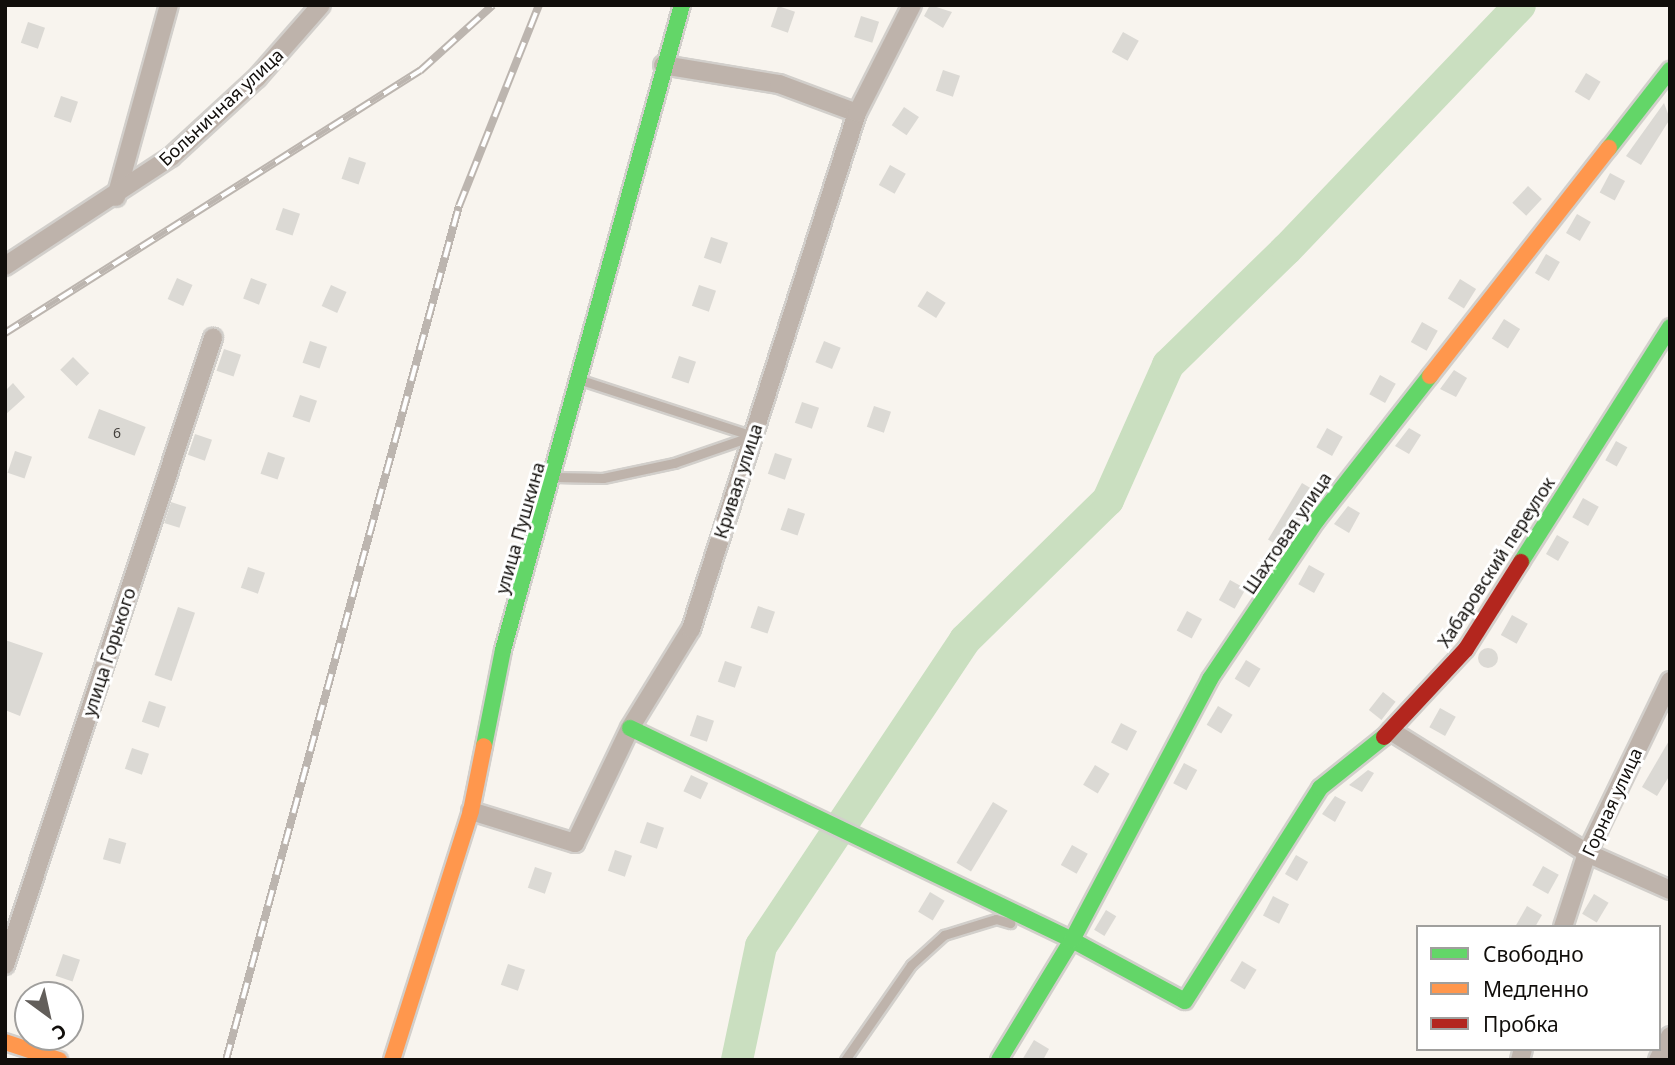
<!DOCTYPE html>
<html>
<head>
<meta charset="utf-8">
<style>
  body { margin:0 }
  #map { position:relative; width:1675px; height:1065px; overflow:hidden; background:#f8f4ee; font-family:"Noto Sans",sans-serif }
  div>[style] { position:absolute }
  .river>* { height:32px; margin:-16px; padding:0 16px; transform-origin:16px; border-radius:16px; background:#cadfc0 }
  .building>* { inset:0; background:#dbd9d4; transform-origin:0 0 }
  .round { border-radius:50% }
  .roads { filter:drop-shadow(2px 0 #d2cfcb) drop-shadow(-2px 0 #d2cfcb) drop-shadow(0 2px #d2cfcb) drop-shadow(0 -2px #d2cfcb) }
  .lane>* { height:9px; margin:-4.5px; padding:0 4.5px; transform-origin:4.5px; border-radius:4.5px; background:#beb3ab }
  .street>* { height:18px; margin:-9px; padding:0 9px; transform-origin:9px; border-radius:9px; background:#beb3ab }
  .fast>* { height:16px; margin:-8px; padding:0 8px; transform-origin:8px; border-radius:8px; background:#63d668 }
  .slow>* { height:16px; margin:-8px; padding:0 8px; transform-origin:8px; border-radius:8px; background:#ff974d }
  .jam>* { height:16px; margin:-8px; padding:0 8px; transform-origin:8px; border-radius:8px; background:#b3261e }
  .rail>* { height:8px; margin-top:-4px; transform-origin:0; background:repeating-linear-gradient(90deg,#fff 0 16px,#bcb5af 0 32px); box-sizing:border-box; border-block:2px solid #bcb5af }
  span { translate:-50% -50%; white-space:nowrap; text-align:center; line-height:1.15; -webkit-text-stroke:6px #fff; paint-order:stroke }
  .number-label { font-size:14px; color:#44413d }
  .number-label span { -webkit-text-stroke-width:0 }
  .street-label { font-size:18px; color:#110e0b }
  .frame { position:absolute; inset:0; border:7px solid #110e0b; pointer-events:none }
  .legend { position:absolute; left:1416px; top:925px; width:245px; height:126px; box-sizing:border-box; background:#fff; border:2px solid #a09f9d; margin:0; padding:9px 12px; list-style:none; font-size:21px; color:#110e0b }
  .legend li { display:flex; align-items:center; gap:14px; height:35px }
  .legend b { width:35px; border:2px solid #a09f9d }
  .north { position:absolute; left:14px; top:981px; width:70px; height:70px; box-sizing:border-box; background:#fff; border:2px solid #a09f9d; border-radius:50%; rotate:147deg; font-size:19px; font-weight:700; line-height:28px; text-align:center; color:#110e0b }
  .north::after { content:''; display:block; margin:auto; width:24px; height:32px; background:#625e5a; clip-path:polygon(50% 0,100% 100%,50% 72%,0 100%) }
</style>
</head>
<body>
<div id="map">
  <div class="river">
    <div style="left:737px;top:1060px;width:116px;rotate:-78.1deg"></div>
    <div style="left:761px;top:946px;width:368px;rotate:-56.3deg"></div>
    <div style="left:965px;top:640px;width:200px;rotate:-44.4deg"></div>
    <div style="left:1108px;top:500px;width:148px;rotate:-66deg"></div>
    <div style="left:1168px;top:365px;width:166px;rotate:-44.3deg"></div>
    <div style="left:1287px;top:249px;width:337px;rotate:-46.3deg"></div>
  </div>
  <div class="building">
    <div style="clip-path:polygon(930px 5px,952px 12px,943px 28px,924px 16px)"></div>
    <div style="left:778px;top:6px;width:18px;height:22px;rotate:19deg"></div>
    <div style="left:861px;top:16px;width:19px;height:22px;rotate:18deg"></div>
    <div style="left:28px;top:22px;width:18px;height:22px;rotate:19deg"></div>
    <div style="left:1123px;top:32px;width:18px;height:23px;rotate:29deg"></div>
    <div style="left:943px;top:70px;width:18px;height:22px;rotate:19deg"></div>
    <div style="left:1586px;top:73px;width:17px;height:22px;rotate:31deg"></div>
    <div style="left:61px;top:96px;width:18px;height:22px;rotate:19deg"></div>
    <div style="clip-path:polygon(1664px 103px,1670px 119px,1641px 165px,1626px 156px)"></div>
    <div style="left:904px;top:107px;width:18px;height:22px;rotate:34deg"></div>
    <div style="left:349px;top:157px;width:18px;height:23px;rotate:19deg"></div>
    <div style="left:890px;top:165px;width:18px;height:23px;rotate:29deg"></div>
    <div style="left:1610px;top:173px;width:17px;height:22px;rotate:28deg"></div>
    <div style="left:1528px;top:186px;width:19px;height:23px;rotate:43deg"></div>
    <div style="left:283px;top:208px;width:18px;height:23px;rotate:19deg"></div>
    <div style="left:1577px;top:214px;width:16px;height:22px;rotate:30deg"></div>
    <div style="left:711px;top:237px;width:18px;height:22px;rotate:19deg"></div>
    <div style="left:1546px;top:254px;width:16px;height:22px;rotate:30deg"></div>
    <div style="left:177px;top:278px;width:17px;height:23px;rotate:24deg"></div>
    <div style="left:251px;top:278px;width:17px;height:22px;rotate:21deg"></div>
    <div style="left:1460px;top:279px;width:19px;height:23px;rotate:32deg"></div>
    <div style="left:331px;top:285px;width:17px;height:23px;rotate:24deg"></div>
    <div style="left:699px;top:285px;width:18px;height:22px;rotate:19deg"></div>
    <div style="left:927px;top:291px;width:22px;height:18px;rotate:32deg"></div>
    <div style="left:1504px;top:319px;width:19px;height:23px;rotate:32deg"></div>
    <div style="left:1422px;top:322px;width:18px;height:23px;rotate:29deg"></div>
    <div style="left:310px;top:341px;width:18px;height:23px;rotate:19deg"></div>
    <div style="left:824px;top:341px;width:18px;height:23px;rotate:22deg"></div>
    <div style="left:224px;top:349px;width:18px;height:23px;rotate:19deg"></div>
    <div style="left:679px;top:356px;width:18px;height:23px;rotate:19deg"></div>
    <div style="left:73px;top:357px;width:23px;height:18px;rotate:45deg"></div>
    <div style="clip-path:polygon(1454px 370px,1467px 378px,1456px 397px,1440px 389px)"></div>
    <div style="left:1380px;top:375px;width:18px;height:22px;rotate:29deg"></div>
    <div style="clip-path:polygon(13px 383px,25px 397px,5px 415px,5px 391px)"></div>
    <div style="left:300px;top:395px;width:18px;height:23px;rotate:19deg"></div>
    <div style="left:802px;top:402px;width:18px;height:22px;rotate:19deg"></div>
    <div style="left:874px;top:406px;width:18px;height:22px;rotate:19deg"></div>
    <div style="left:99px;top:409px;width:50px;height:31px;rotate:21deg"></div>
    <div style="left:1327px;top:428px;width:18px;height:22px;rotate:29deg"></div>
    <div style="clip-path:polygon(1409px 428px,1421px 435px,1409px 454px,1395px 446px)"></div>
    <div style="left:195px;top:434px;width:18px;height:22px;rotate:19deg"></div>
    <div style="left:1616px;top:441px;width:13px;height:22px;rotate:29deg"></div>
    <div style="left:15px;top:451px;width:18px;height:23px;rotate:19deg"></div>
    <div style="left:268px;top:452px;width:18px;height:23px;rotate:19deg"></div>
    <div style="left:775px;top:453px;width:18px;height:22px;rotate:19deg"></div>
    <div style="left:1302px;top:483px;width:17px;height:66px;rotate:31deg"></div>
    <div style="left:1583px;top:498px;width:18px;height:22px;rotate:29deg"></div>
    <div style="left:171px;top:502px;width:16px;height:22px;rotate:18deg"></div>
    <div style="clip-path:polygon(1348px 506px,1360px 513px,1349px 533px,1334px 524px)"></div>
    <div style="left:788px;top:508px;width:18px;height:23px;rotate:19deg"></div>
    <div style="left:1557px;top:535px;width:14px;height:22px;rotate:30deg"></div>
    <div style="left:1309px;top:565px;width:18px;height:22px;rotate:29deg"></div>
    <div style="left:248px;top:567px;width:18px;height:22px;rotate:19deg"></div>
    <div style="left:1230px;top:580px;width:18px;height:23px;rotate:29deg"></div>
    <div style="left:758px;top:606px;width:18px;height:23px;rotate:19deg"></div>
    <div style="left:178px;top:607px;width:18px;height:72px;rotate:19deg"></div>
    <div style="left:1187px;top:611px;width:17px;height:22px;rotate:28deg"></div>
    <div style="left:1512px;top:615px;width:18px;height:23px;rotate:29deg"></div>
    <div style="clip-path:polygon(5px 640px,43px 653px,20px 716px,5px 710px)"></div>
    <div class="round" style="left:1478px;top:648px;width:20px;height:20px"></div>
    <div style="left:1246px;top:660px;width:17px;height:22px;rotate:31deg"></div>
    <div style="left:725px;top:661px;width:18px;height:22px;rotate:19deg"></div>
    <div style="left:1383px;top:692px;width:16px;height:23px;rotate:38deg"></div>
    <div style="left:149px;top:701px;width:18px;height:22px;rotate:19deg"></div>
    <div style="left:1218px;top:706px;width:17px;height:22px;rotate:31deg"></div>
    <div style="left:1440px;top:708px;width:18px;height:22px;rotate:29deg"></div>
    <div style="left:697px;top:715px;width:18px;height:22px;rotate:19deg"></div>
    <div style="left:1121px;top:723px;width:18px;height:22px;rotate:27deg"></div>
    <div style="clip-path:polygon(1670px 739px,1670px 775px,1657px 796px,1642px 787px)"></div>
    <div style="left:132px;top:748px;width:18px;height:22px;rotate:19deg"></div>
    <div style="left:1184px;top:763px;width:15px;height:23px;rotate:28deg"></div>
    <div style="left:1095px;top:765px;width:17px;height:23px;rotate:31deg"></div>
    <div style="clip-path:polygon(1368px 770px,1374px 773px,1362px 792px,1349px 785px)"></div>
    <div style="left:691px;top:775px;width:19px;height:18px;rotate:25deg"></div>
    <div style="clip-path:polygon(1335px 796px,1346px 802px,1335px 822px,1322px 814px)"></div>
    <div style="left:993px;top:802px;width:17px;height:71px;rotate:31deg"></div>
    <div style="left:647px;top:822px;width:18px;height:22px;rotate:19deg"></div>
    <div style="left:109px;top:838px;width:18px;height:22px;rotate:16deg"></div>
    <div style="left:1072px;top:845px;width:18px;height:23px;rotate:29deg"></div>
    <div style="left:615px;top:850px;width:18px;height:22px;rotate:19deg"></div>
    <div style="left:1296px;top:855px;width:14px;height:22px;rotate:30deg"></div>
    <div style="left:1543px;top:866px;width:18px;height:22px;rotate:29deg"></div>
    <div style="left:535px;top:867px;width:18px;height:22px;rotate:19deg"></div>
    <div style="left:930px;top:892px;width:17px;height:23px;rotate:31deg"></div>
    <div style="left:1594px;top:894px;width:17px;height:23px;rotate:31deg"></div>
    <div style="left:1273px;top:896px;width:18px;height:22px;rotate:27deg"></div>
    <div style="clip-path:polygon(1527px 906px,1542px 915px,1535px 927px,1515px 927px)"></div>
    <div style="left:1106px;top:910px;width:12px;height:23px;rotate:31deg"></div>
    <div style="left:63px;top:954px;width:18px;height:23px;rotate:19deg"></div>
    <div style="left:1242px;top:961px;width:17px;height:23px;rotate:31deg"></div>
    <div style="left:508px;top:964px;width:18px;height:22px;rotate:19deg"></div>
    <div style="clip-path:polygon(1034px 1040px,1049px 1049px,1043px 1060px,1022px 1060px)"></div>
  </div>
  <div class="roads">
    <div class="lane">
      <div style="left:556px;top:477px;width:47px;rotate:1.2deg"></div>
      <div style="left:603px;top:478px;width:73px;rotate:-11.9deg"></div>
      <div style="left:674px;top:463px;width:83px;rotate:-18.9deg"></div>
      <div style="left:753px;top:436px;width:181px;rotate:-162deg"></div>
      <div style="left:845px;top:1060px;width:116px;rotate:-55.2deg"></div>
      <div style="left:911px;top:965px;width:45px;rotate:-42.3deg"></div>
      <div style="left:944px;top:935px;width:54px;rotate:-17.1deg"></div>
      <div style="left:996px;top:919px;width:15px;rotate:16deg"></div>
    </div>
    <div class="street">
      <div style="left:663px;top:65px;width:118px;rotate:9.3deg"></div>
      <div style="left:779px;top:84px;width:83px;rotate:20.4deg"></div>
      <div style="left:116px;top:197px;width:199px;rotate:-74.6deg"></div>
      <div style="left:5px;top:266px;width:199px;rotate:-33.3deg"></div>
      <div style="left:171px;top:157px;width:117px;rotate:-42.6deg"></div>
      <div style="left:257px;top:78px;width:97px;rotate:-48.8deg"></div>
      <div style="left:1391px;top:731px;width:231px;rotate:31.9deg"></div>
      <div style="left:1587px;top:853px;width:91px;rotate:24deg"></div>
      <div style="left:471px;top:811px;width:109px;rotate:17.1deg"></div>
      <div style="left:575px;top:843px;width:127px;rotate:-64.4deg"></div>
      <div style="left:630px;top:728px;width:116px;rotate:-58.4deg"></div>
      <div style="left:691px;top:629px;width:542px;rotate:-72.17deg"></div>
      <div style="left:857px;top:113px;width:121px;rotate:-63deg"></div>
      <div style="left:1563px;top:927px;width:78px;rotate:-72deg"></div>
      <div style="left:1587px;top:853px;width:191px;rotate:-64.2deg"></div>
      <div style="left:5px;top:965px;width:661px;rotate:-71.65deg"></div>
      <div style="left:1520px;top:1060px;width:11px;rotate:-75deg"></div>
      <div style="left:1658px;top:1060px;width:27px;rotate:-63deg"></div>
    </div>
    <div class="fast">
      <div style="left:1609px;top:148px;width:99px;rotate:-52deg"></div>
      <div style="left:1521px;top:562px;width:278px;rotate:-57.6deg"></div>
      <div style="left:630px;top:728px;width:490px;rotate:25.6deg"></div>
      <div style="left:1072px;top:940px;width:128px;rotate:28.4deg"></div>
      <div style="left:1185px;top:1001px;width:252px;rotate:-57.6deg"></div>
      <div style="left:1320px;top:788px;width:82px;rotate:-38.6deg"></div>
      <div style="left:484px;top:746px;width:98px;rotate:-78.8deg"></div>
      <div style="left:503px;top:650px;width:669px;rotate:-74.49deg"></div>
      <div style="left:999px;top:1060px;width:140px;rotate:-58.7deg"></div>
      <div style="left:1072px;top:940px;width:295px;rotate:-62.1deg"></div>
      <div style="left:1210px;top:679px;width:192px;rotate:-56.1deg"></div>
      <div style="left:1317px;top:520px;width:183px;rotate:-51.9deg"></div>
    </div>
    <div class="slow">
      <div style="left:1430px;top:376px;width:290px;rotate:-51.9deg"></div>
      <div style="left:5px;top:1042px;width:57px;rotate:18.4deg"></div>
      <div style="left:392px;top:1060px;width:261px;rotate:-72.4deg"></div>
      <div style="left:471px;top:811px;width:66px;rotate:-78.7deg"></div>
    </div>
    <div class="jam">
      <div style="left:1384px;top:737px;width:120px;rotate:-47deg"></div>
      <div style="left:1466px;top:649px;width:103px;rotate:-57.7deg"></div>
    </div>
  </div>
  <div class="rail">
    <div style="left:5px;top:333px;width:491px;rotate:-32.3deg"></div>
    <div style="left:420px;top:71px;width:98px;rotate:-42.1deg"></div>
    <div style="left:226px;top:1060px;width:885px;rotate:-74.74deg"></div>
    <div style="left:459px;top:206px;width:216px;rotate:-68.3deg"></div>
  </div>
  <div class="number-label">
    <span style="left:117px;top:433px">6</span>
  </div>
  <div class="street-label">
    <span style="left:221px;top:107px;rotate:-43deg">Больничная улица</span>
    <span style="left:738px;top:481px;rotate:-72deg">Кривая улица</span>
    <span style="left:520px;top:528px;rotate:-74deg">улица Пушкина</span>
    <span style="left:1287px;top:533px;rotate:-56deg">Шахтовая улица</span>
    <span style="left:1496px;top:562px;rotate:-57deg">Хабаровский переулок</span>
    <span style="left:109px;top:652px;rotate:-72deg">улица Горького</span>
    <span style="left:1612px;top:802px;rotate:-65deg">Горная улица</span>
  </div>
  <div class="frame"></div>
  <ul class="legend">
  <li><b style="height:9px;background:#63d668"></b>Свободно</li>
  <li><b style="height:9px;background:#ff974d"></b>Медленно</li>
  <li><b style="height:9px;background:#b3261e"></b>Пробка</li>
  </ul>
  <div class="north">С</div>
</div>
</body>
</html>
